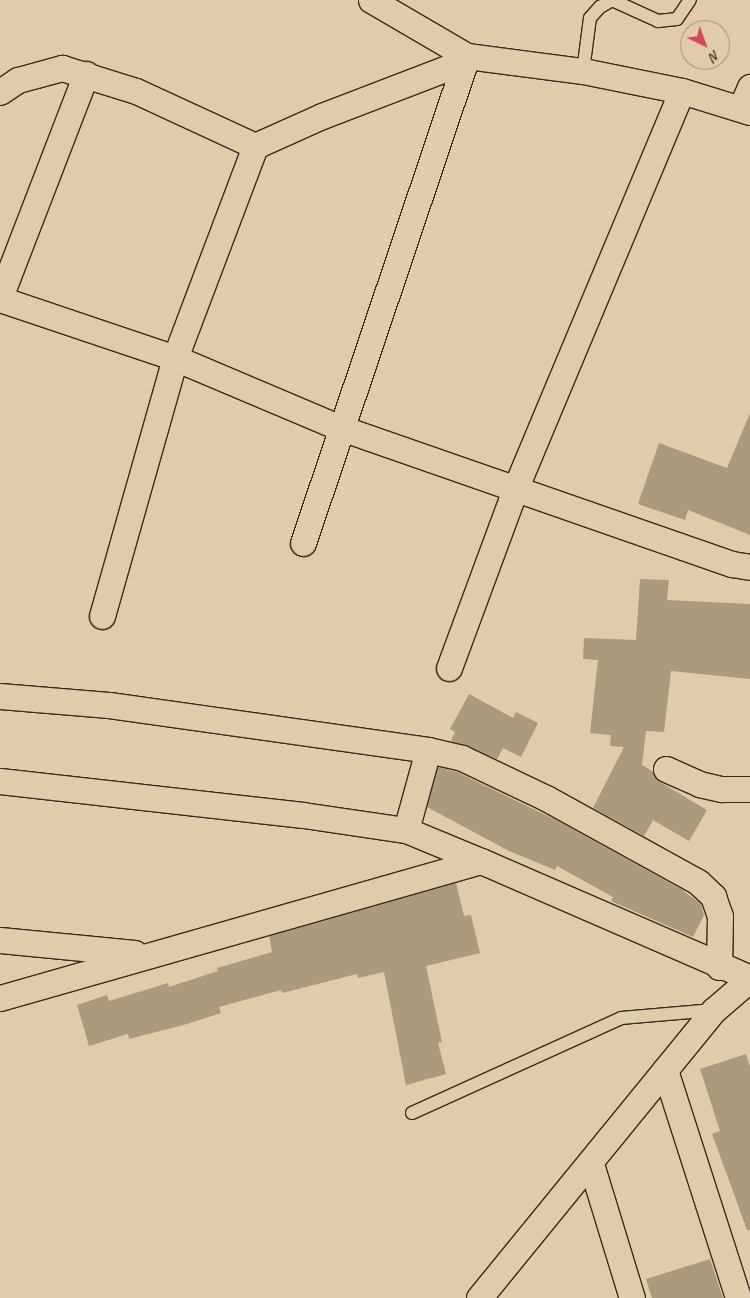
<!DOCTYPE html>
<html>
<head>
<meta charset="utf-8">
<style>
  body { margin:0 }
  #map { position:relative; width:750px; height:1298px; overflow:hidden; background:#e1cbaa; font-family:Caveat,sans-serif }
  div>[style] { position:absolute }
  .building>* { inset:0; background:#ae997f }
  .roads { filter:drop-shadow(1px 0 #3b2a1e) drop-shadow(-1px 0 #3b2a1e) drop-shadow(0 1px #3b2a1e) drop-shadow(0 -1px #3b2a1e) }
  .service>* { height:12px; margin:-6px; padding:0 6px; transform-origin:6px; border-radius:6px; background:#e1cbaa }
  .minor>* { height:25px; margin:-12.5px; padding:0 12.5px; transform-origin:12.5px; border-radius:12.5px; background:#e1cbaa }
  span { translate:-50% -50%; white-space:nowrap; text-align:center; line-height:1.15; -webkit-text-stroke:4px #e1cbaa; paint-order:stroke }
  .north { position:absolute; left:680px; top:20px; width:50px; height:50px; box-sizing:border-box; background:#e1cbaa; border:1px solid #9f8b72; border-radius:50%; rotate:138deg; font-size:14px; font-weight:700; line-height:20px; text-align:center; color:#3b2a1e }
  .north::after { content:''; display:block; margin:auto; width:18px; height:22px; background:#d1495b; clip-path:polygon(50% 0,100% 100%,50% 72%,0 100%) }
</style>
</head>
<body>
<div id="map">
  <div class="building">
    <div style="clip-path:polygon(750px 413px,750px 535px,688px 510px,685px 520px,638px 504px,659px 443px,727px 468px)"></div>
    <div style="clip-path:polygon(640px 579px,669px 580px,667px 600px,750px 604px,750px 679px,671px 671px,664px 732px,646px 731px,642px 765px,652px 771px,660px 782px,707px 810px,689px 841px,653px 820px,644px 836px,593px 808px,624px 747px,610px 746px,611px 735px,590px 733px,598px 660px,583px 659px,584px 638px,636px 640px)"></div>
    <div style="clip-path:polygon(469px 694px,513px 718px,516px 712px,538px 723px,521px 757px,503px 748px,497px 759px,451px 741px,455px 732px,450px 729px)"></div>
    <div style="clip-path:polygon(438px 767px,457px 772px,558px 821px,681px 889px,701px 904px,704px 915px,693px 937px,611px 901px,613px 897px,557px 866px,555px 870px,509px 851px,427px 807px)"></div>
    <div style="clip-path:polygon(456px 883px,464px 916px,471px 915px,480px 953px,426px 966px,442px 1042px,438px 1043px,446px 1074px,406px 1085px,384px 972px,358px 978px,357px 974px,282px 993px,281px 990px,219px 1007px,221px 1013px,187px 1024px,129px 1039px,128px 1034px,89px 1046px,77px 1005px,107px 995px,109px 1001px,168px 983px,169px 987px,218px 971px,217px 968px,272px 952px,269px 936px)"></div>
    <div style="clip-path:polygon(746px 1054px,750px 1067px,750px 1230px,747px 1230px,712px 1134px,720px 1131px,700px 1069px)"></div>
    <div style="clip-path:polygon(710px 1259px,723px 1298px,652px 1298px,646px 1279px)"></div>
  </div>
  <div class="roads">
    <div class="service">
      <div style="left:583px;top:71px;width:53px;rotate:-82.5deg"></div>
      <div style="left:590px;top:18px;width:15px;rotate:-48deg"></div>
      <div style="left:600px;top:7px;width:14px;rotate:-30deg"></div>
      <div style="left:612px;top:0;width:51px;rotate:24.5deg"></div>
      <div style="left:658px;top:21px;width:19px;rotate:-6deg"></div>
      <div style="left:677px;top:19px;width:23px;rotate:-56deg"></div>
      <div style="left:412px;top:1113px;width:230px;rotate:-24.4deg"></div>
      <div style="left:621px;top:1018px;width:93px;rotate:-4.9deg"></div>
    </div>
    <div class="minor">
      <div style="left:371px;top:0;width:111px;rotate:30.3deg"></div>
      <div style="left:467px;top:56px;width:117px;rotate:7.4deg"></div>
      <div style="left:583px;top:71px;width:101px;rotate:11.4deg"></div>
      <div style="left:682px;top:91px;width:71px;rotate:17.2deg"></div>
      <div style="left:0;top:92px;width:22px;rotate:-34deg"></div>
      <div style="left:18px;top:80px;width:46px;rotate:-15.3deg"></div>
      <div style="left:62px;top:68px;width:77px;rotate:17.3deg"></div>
      <div style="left:136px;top:91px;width:131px;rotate:24.8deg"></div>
      <div style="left:255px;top:146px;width:73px;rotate:-24.1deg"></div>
      <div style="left:322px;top:116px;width:134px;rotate:-21deg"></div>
      <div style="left:447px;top:68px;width:16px"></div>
      <div style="left:741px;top:108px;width:23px;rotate:-67deg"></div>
      <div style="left:0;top:297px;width:239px;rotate:-68.9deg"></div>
      <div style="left:0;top:299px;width:185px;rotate:18.6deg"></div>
      <div style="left:175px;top:358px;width:180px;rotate:22.9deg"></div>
      <div style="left:341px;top:428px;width:414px;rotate:19.2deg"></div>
      <div style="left:732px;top:564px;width:18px;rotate:9deg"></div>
      <div style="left:303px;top:543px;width:514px;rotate:-71.39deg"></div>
      <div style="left:102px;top:616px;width:268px;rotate:-74.2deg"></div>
      <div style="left:175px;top:358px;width:227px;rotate:-69.3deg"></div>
      <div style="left:449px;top:668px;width:193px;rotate:-69.7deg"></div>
      <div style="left:516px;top:487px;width:429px;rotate:-67.3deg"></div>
      <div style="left:0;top:696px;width:109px;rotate:4.7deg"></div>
      <div style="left:109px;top:705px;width:322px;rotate:8deg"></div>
      <div style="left:428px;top:750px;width:35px;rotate:13deg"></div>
      <div style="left:462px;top:758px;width:93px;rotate:25.5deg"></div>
      <div style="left:546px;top:798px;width:174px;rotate:28.9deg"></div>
      <div style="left:698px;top:882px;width:21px;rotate:43deg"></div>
      <div style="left:713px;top:896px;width:21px;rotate:71deg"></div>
      <div style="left:720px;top:916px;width:51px;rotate:91.1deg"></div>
      <div style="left:666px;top:769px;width:36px;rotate:24deg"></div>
      <div style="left:699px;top:784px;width:23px;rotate:13deg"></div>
      <div style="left:721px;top:789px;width:29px"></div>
      <div style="left:0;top:781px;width:305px;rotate:6.4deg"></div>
      <div style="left:303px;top:815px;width:104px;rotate:8.3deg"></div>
      <div style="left:406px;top:830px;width:81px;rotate:22.5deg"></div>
      <div style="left:406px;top:830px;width:83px;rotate:-74.6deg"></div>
      <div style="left:0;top:940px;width:135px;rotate:5.5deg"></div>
      <div style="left:0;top:998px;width:500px;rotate:-15.9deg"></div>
      <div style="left:481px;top:861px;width:293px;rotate:23.5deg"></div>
      <div style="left:665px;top:1070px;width:239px;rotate:72.2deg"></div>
      <div style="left:591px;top:1164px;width:140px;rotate:73deg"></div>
      <div style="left:479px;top:1298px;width:372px;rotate:-50.8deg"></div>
      <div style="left:714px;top:1010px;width:48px;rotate:-40.7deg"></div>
    </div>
  </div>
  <div class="north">N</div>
</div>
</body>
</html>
